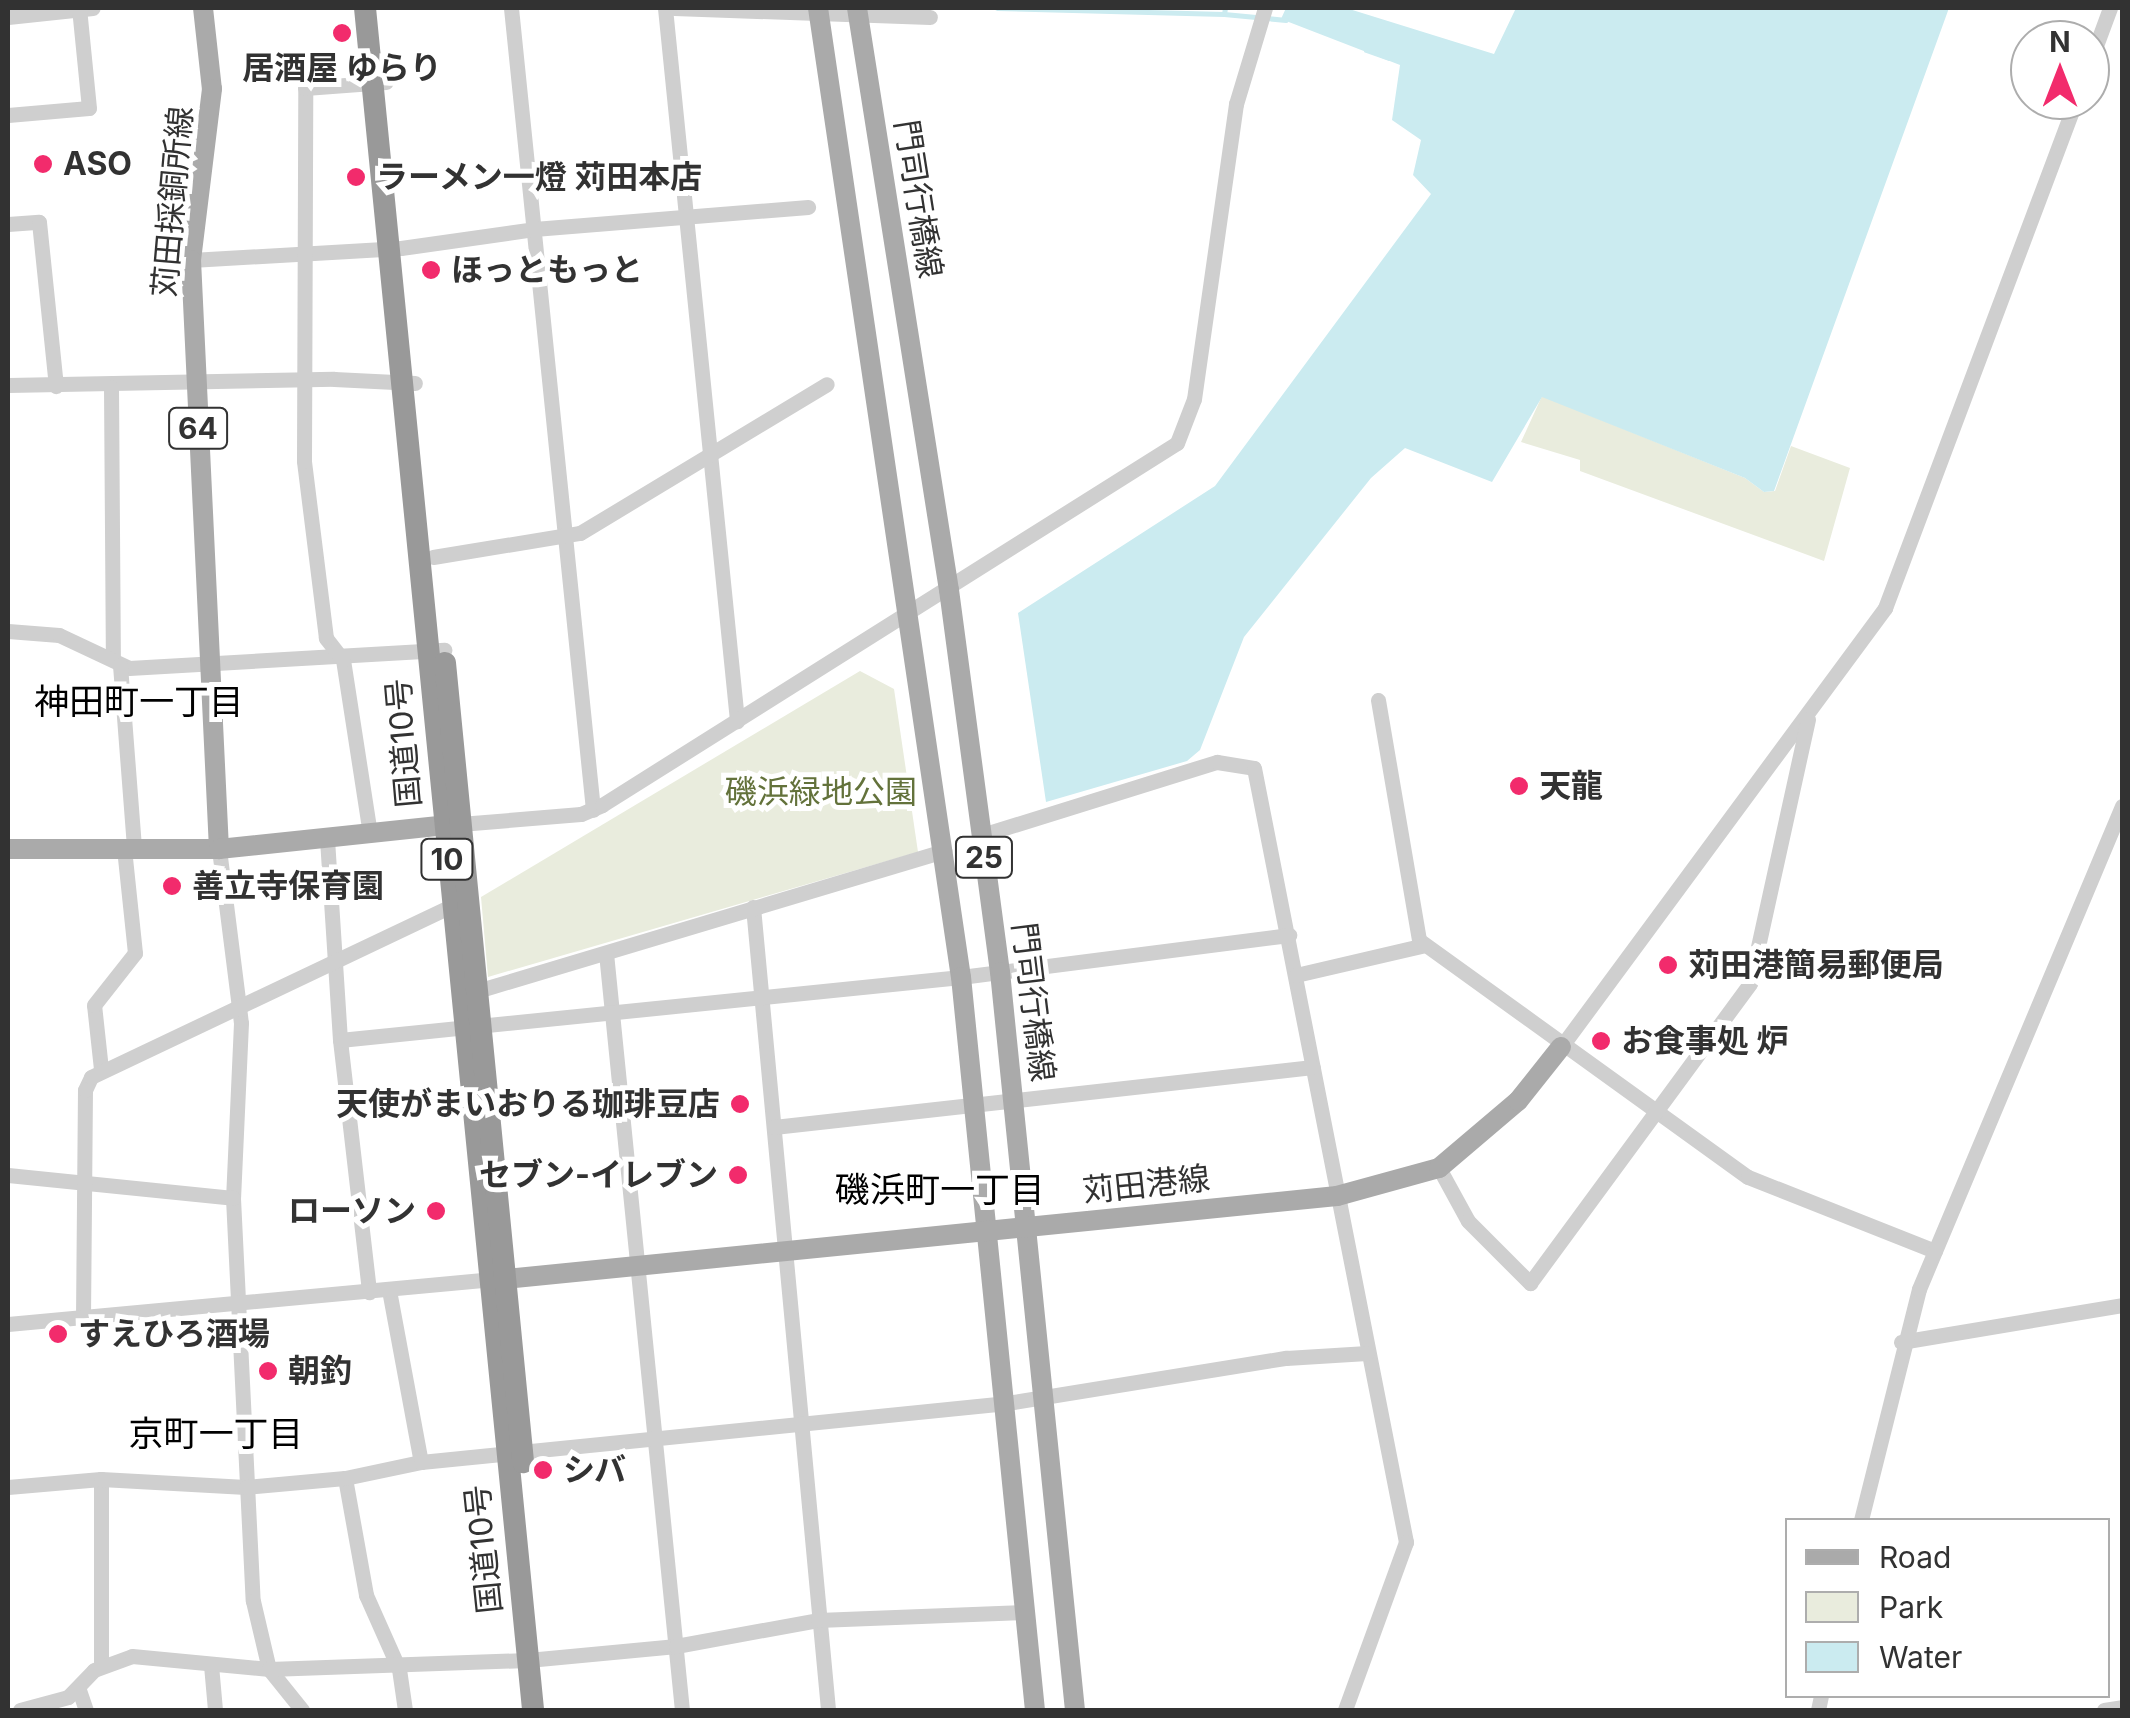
<!DOCTYPE html>
<html>
<head>
<meta charset="utf-8">
<style>
  body { margin:0 }
  #map { position:relative; width:2130px; height:1718px; overflow:hidden; background:#fff; font-family:Inter,"Noto Sans JP",sans-serif }
  div>[style] { position:absolute }
  .green>* { inset:0; background:#e9ecdd }
  .water>* { inset:0; background:#cbebf0 }
  .stream>* { height:5px; margin:-2.5px; padding:0 2.5px; transform-origin:2.5px; border-radius:2.5px; background:#cbebf0 }
  .minor>* { height:15px; margin:-7.5px; padding:0 7.5px; transform-origin:7.5px; border-radius:7.5px; background:#cfcfcf }
  .major>* { height:20px; margin:-10px; padding:0 10px; transform-origin:10px; border-radius:10px; background:#aaa }
  .highway>* { height:22px; margin:-11px; padding:0 11px; transform-origin:11px; border-radius:11px; background:#999 }
  .dots>* { width:28px; height:28px; translate:-50% -50%; box-sizing:border-box; border:5px solid #fff; border-radius:50% }
  span { translate:-50% -50%; white-space:nowrap; text-align:center; line-height:1.15; -webkit-text-stroke:10px #fff; paint-order:stroke }
  .shield-label span { padding:2px 8px; background:#fff; border:2px solid; border-radius:8px; -webkit-text-stroke-width:0 }
  .shield-label { font-size:30px; color:#323232; font-weight:700 }
  .poi-label { font-size:32px; color:#323232; font-weight:700 }
  .left { translate:0 -50%; text-align:left }
  .right { translate:-100% -50%; text-align:right }
  .street-label { font-size:32px; color:#323232 }
  .park-label { font-size:32px; color:#63723b }
  .neighbourhood-label { font-size:35px; color:#000 }
  .frame { position:absolute; inset:0; border:10px solid #323232; pointer-events:none }
  .legend { position:absolute; left:1785px; top:1518px; width:325px; height:180px; box-sizing:border-box; background:#fff; border:2px solid #adadad; margin:0; padding:12px 18px; list-style:none; font-size:30px; color:#323232 }
  .legend li { display:flex; align-items:center; gap:20px; height:50px }
  .legend b { width:50px; border:2px solid #adadad }
  .north { position:absolute; left:2010px; top:20px; width:100px; height:100px; box-sizing:border-box; background:#fff; border:2px solid #adadad; border-radius:50%; rotate:0deg; font-size:28px; font-weight:700; line-height:40px; text-align:center; color:#323232 }
  .north::after { content:''; display:block; margin:auto; width:35px; height:45px; background:#f22b6c; clip-path:polygon(50% 0,100% 100%,50% 72%,0 100%) }
</style>
</head>
<body>
<div id="map">
  <div class="green">
    <div style="clip-path:polygon(1542px 396px,1745px 478px,1764px 492px,1775px 491px,1791px 446px,1850px 468px,1824px 561px,1580px 471px,1580px 460px,1521px 442px)"></div>
    <div style="clip-path:polygon(860px 671px,894px 689px,918px 852px,488px 977px,481px 897px)"></div>
  </div>
  <div class="water">
    <div style="clip-path:polygon(1346px 8px,1494px 54px,1516px 8px,1949px 8px,1774px 491px,1764px 492px,1745px 478px,1542px 397px,1492px 482px,1405px 448px,1371px 478px,1244px 637px,1200px 750px,1187px 761px,1046px 802px,1018px 613px,1215px 486px,1431px 194px,1413px 175px,1421px 140px,1392px 120px,1400px 65px,1281px 19px,1286px 8px)"></div>
  </div>
  <div class="stream">
    <div style="left:997px;top:8px;width:227px;rotate:1.5deg"></div>
    <div style="left:1224px;top:14px;width:6px;rotate:-81deg"></div>
    <div style="left:1224px;top:14px;width:62px;rotate:5.5deg"></div>
    <div style="left:1366px;top:50px;width:24px;rotate:19deg"></div>
  </div>
  <div class="minor">
    <div style="left:511px;top:8px;width:806px;rotate:84.16deg"></div>
    <div style="left:665px;top:8px;width:717px;rotate:84.23deg"></div>
    <div style="left:674px;top:8px;width:256px;rotate:2deg"></div>
    <div style="left:8px;top:17px;width:85px;rotate:-6deg"></div>
    <div style="left:2090px;top:62px;width:58px;rotate:-69.7deg"></div>
    <div style="left:8px;top:115px;width:81px;rotate:-4.9deg"></div>
    <div style="left:89px;top:108px;width:100px;rotate:-95.7deg"></div>
    <div style="left:8px;top:224px;width:31px;rotate:-4deg"></div>
    <div style="left:39px;top:222px;width:165px;rotate:84.1deg"></div>
    <div style="left:191px;top:260px;width:210px;rotate:-3.3deg"></div>
    <div style="left:401px;top:248px;width:134px;rotate:-8.1deg"></div>
    <div style="left:534px;top:229px;width:275px;rotate:-4.6deg"></div>
    <div style="left:8px;top:385px;width:326px;rotate:-1.1deg"></div>
    <div style="left:334px;top:379px;width:81px;rotate:2.8deg"></div>
    <div style="left:111px;top:387px;width:273px;rotate:89.6deg"></div>
    <div style="left:433px;top:557px;width:149px;rotate:-9.3deg"></div>
    <div style="left:580px;top:533px;width:288px;rotate:-31.1deg"></div>
    <div style="left:8px;top:631px;width:51px;rotate:4.5deg"></div>
    <div style="left:59px;top:635px;width:77px;rotate:25.2deg"></div>
    <div style="left:129px;top:668px;width:316px;rotate:-3.3deg"></div>
    <div style="left:120px;top:665px;width:185px;rotate:85.6deg"></div>
    <div style="left:1378px;top:700px;width:243px;rotate:80.3deg"></div>
    <div style="left:1419px;top:940px;width:405px;rotate:35.8deg"></div>
    <div style="left:1748px;top:1177px;width:201px;rotate:21.6deg"></div>
    <div style="left:460px;top:824px;width:121px;rotate:-4.7deg"></div>
    <div style="left:581px;top:814px;width:23px;rotate:-23deg"></div>
    <div style="left:602px;top:805px;width:679px;rotate:-32.19deg"></div>
    <div style="left:1177px;top:443px;width:47px;rotate:-68.9deg"></div>
    <div style="left:1194px;top:399px;width:298px;rotate:-81.9deg"></div>
    <div style="left:1236px;top:104px;width:100px;rotate:-73.2deg"></div>
    <div style="left:370px;top:834px;width:176px;rotate:-98.8deg"></div>
    <div style="left:343px;top:660px;width:28px;rotate:-128deg"></div>
    <div style="left:326px;top:638px;width:178px;rotate:-97.1deg"></div>
    <div style="left:304px;top:461px;width:373px;rotate:-89.8deg"></div>
    <div style="left:305px;top:88px;width:81px;rotate:-4.2deg"></div>
    <div style="left:982px;top:835px;width:246px;rotate:-17.3deg"></div>
    <div style="left:1217px;top:762px;width:37px;rotate:9deg"></div>
    <div style="left:1254px;top:768px;width:789px;rotate:78.89deg"></div>
    <div style="left:1406px;top:1542px;width:179px;rotate:110deg"></div>
    <div style="left:327px;top:839px;width:201px;rotate:86.3deg"></div>
    <div style="left:340px;top:1040px;width:254px;rotate:83.4deg"></div>
    <div style="left:219px;top:849px;width:175px;rotate:82.8deg"></div>
    <div style="left:241px;top:1023px;width:175px;rotate:92.6deg"></div>
    <div style="left:233px;top:1198px;width:403px;rotate:87.2deg"></div>
    <div style="left:253px;top:1601px;width:70px;rotate:76.8deg"></div>
    <div style="left:269px;top:1669px;width:53px;rotate:51.2deg"></div>
    <div style="left:753px;top:907px;width:806px;rotate:84.66deg"></div>
    <div style="left:606px;top:953px;width:761px;rotate:84.27deg"></div>
    <div style="left:1296px;top:975px;width:132px;rotate:-13.1deg"></div>
    <div style="left:477px;top:991px;width:488px;rotate:-16.7deg"></div>
    <div style="left:340px;top:1040px;width:624px;rotate:-5.79deg"></div>
    <div style="left:961px;top:977px;width:331px;rotate:-7.3deg"></div>
    <div style="left:1561px;top:1047px;width:546px;rotate:-53.57deg"></div>
    <div style="left:1885px;top:608px;width:543px;rotate:-69.39deg"></div>
    <div style="left:101px;top:1069px;width:64px;rotate:-96.2deg"></div>
    <div style="left:94px;top:1005px;width:66px;rotate:-51.7deg"></div>
    <div style="left:135px;top:953px;width:105px;rotate:-96deg"></div>
    <div style="left:774px;top:1127px;width:542px;rotate:-6.35deg"></div>
    <div style="left:1439px;top:1168px;width:60px;rotate:61.3deg"></div>
    <div style="left:1468px;top:1221px;width:88px;rotate:45deg"></div>
    <div style="left:1530px;top:1283px;width:372px;rotate:-53.7deg"></div>
    <div style="left:1750px;top:983px;width:270px;rotate:-77.6deg"></div>
    <div style="left:8px;top:1175px;width:226px;rotate:5.8deg"></div>
    <div style="left:389px;top:1290px;width:175px;rotate:79.5deg"></div>
    <div style="left:83px;top:1318px;width:228px;rotate:-89.5deg"></div>
    <div style="left:85px;top:1090px;width:14px;rotate:-65deg"></div>
    <div style="left:91px;top:1077px;width:408px;rotate:-25.4deg"></div>
    <div style="left:8px;top:1324px;width:490px;rotate:-5.3deg"></div>
    <div style="left:1901px;top:1342px;width:224px;rotate:-9.5deg"></div>
    <div style="left:345px;top:1478px;width:119px;rotate:79.8deg"></div>
    <div style="left:366px;top:1595px;width:81px;rotate:66deg"></div>
    <div style="left:399px;top:1669px;width:41px;rotate:81.7deg"></div>
    <div style="left:101px;top:1479px;width:186px;rotate:90deg"></div>
    <div style="left:8px;top:1487px;width:93px;rotate:-4.9deg"></div>
    <div style="left:101px;top:1479px;width:145px;rotate:3.2deg"></div>
    <div style="left:246px;top:1487px;width:99px;rotate:-5.2deg"></div>
    <div style="left:345px;top:1478px;width:78px;rotate:-11.9deg"></div>
    <div style="left:421px;top:1462px;width:589px;rotate:-5.75deg"></div>
    <div style="left:1007px;top:1403px;width:283px;rotate:-9.2deg"></div>
    <div style="left:1286px;top:1358px;width:81px;rotate:-3.5deg"></div>
    <div style="left:1861px;top:1520px;width:238px;rotate:-75.9deg"></div>
    <div style="left:1919px;top:1289px;width:524px;rotate:-67.2deg"></div>
    <div style="left:211px;top:1665px;width:45px;rotate:84.9deg"></div>
    <div style="left:79px;top:1690px;width:21px;rotate:71deg"></div>
    <div style="left:20px;top:1710px;width:50px;rotate:-15.2deg"></div>
    <div style="left:68px;top:1697px;width:37px;rotate:-46deg"></div>
    <div style="left:94px;top:1670px;width:40px;rotate:-20.2deg"></div>
    <div style="left:132px;top:1656px;width:138px;rotate:5.4deg"></div>
    <div style="left:269px;top:1669px;width:259px;rotate:-2deg"></div>
    <div style="left:528px;top:1660px;width:149px;rotate:-5.4deg"></div>
    <div style="left:676px;top:1646px;width:144px;rotate:-10.4deg"></div>
    <div style="left:818px;top:1620px;width:207px;rotate:-2.2deg"></div>
    <div style="left:1818px;top:1710px;width:14px;rotate:-78deg"></div>
    <div style="left:2104px;top:1710px;width:18px;rotate:-9deg"></div>
  </div>
  <div class="major">
    <div style="left:203px;top:8px;width:81px;rotate:83.7deg"></div>
    <div style="left:212px;top:89px;width:172px;rotate:97deg"></div>
    <div style="left:191px;top:260px;width:590px;rotate:87.28deg"></div>
    <div style="left:818px;top:8px;width:979px;rotate:81.61deg"></div>
    <div style="left:961px;top:977px;width:737px;rotate:84.24deg"></div>
    <div style="left:857px;top:8px;width:589px;rotate:81.02deg"></div>
    <div style="left:949px;top:590px;width:385px;rotate:82.4deg"></div>
    <div style="left:1000px;top:972px;width:742px;rotate:84.2deg"></div>
    <div style="left:8px;top:849px;width:211px"></div>
    <div style="left:219px;top:849px;width:240px;rotate:-6deg"></div>
    <div style="left:506px;top:1279px;width:835px;rotate:-5.7deg"></div>
    <div style="left:1337px;top:1196px;width:106px;rotate:-15.4deg"></div>
    <div style="left:1439px;top:1168px;width:104px;rotate:-40.3deg"></div>
    <div style="left:1518px;top:1101px;width:69px;rotate:-51.5deg"></div>
  </div>
  <div class="highway">
    <div style="left:365px;top:8px;width:1710px;rotate:84.36deg"></div>
    <div style="left:445px;top:663px;width:803px;rotate:84.42deg"></div>
  </div>
  <div class="dots">
    <div style="left:342px;top:33px;background:#f22b6c"></div>
    <div style="left:43px;top:164px;background:#f22b6c"></div>
    <div style="left:356px;top:177px;background:#f22b6c"></div>
    <div style="left:431px;top:270px;background:#f22b6c"></div>
    <div style="left:1519px;top:786px;background:#f22b6c"></div>
    <div style="left:172px;top:886px;background:#f22b6c"></div>
    <div style="left:1668px;top:965px;background:#f22b6c"></div>
    <div style="left:1601px;top:1041px;background:#f22b6c"></div>
    <div style="left:740px;top:1104px;background:#f22b6c"></div>
    <div style="left:738px;top:1175px;background:#f22b6c"></div>
    <div style="left:436px;top:1211px;background:#f22b6c"></div>
    <div style="left:58px;top:1334px;background:#f22b6c"></div>
    <div style="left:268px;top:1371px;background:#f22b6c"></div>
    <div style="left:543px;top:1470px;background:#f22b6c"></div>
  </div>
  <div class="shield-label">
    <span style="left:198px;top:428px">64</span>
    <span style="left:984px;top:857px">25</span>
    <span style="left:447px;top:859px">10</span>
  </div>
  <div class="poi-label">
    <span style="left:342px;top:68px">居酒屋 ゆらり</span>
    <span class="left" style="left:63px;top:164px">ASO</span>
    <span class="left" style="left:376px;top:177px">ラーメン一燈 苅田本店</span>
    <span class="left" style="left:451px;top:270px">ほっともっと</span>
    <span class="left" style="left:1539px;top:786px">天龍</span>
    <span class="left" style="left:192px;top:886px">善立寺保育園</span>
    <span class="left" style="left:1688px;top:965px">苅田港簡易郵便局</span>
    <span class="left" style="left:1621px;top:1041px">お食事処 炉</span>
    <span class="right" style="left:720px;top:1104px">天使がまいおりる珈琲豆店</span>
    <span class="right" style="left:718px;top:1175px">セブン-イレブン</span>
    <span class="right" style="left:416px;top:1211px">ローソン</span>
    <span class="left" style="left:78px;top:1334px">すえひろ酒場</span>
    <span class="left" style="left:288px;top:1371px">朝釣</span>
    <span class="left" style="left:563px;top:1470px">シバ</span>
  </div>
  <div class="street-label">
    <span style="left:918px;top:199px;rotate:81deg">門司行橋線</span>
    <span style="left:173px;top:202px;rotate:-85deg">苅田採銅所線</span>
    <span style="left:404px;top:743px;rotate:-95deg">国道10号</span>
    <span style="left:1033px;top:1002px;rotate:83deg">門司行橋線</span>
    <span style="left:1146px;top:1185px;rotate:-6deg">苅田港線</span>
    <span style="left:484px;top:1549px;rotate:-96deg">国道10号</span>
  </div>
  <div class="park-label">
    <span style="left:821px;top:792px">磯浜緑地公園</span>
  </div>
  <div class="neighbourhood-label">
    <span style="left:139px;top:701px">神田町一丁目</span>
    <span style="left:940px;top:1189px">磯浜町一丁目</span>
    <span style="left:216px;top:1433px">京町一丁目</span>
  </div>
  <div class="frame"></div>
  <ul class="legend">
  <li><b style="height:12px;background:#aaa"></b>Road</li>
  <li><b style="height:28px;background:#e9ecdd"></b>Park</li>
  <li><b style="height:28px;background:#cbebf0"></b>Water</li>
  </ul>
  <div class="north">N</div>
</div>
</body>
</html>
